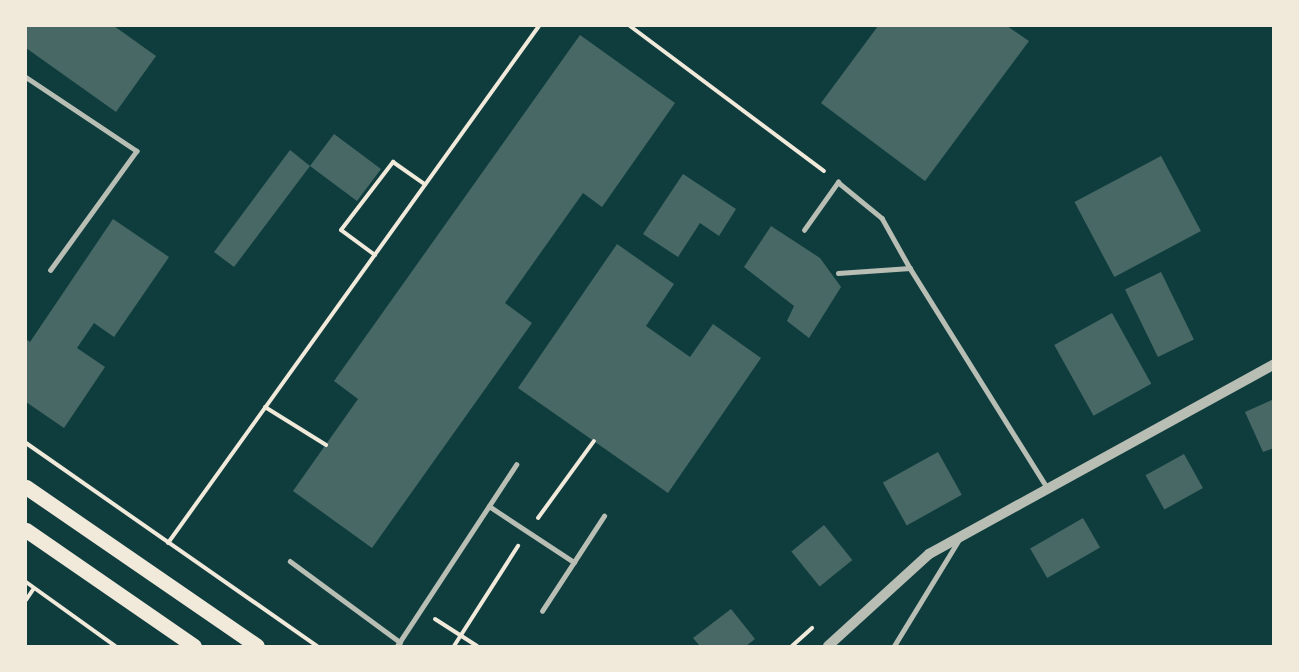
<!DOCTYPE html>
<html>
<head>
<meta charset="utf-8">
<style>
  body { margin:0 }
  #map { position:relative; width:1299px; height:672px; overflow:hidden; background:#0f3d3e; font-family:Overpass,sans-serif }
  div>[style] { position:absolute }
  .building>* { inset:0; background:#486865; transform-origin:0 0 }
  .path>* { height:4px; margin:-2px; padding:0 2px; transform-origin:2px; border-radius:2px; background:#f1e9da }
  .service>* { height:4.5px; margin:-2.25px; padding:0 2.25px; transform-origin:2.25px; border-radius:2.25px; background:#b8beb3 }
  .tertiary>* { height:10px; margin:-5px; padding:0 5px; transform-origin:5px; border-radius:5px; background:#b8beb3 }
  .primary>* { height:15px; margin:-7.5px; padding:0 7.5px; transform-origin:7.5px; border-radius:7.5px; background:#f1e9da }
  span { translate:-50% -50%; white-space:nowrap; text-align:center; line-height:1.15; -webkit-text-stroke:4.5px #f1e9da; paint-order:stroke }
  .frame { position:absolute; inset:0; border:27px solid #f1e9da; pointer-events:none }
</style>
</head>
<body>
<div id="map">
  <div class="building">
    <div style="clip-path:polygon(26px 26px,114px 26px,156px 56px,116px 112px,26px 48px)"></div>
    <div style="clip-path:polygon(878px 26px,1007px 26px,1029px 41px,925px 181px,821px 103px)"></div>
    <div style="clip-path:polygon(580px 35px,675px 103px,602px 207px,583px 193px,505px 303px,532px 323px,372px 548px,293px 491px,358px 399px,334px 381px)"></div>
    <div style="clip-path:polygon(334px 134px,381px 169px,357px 201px,310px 166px,234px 267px,214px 252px,290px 150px,310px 166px)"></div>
    <div style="left:1161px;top:156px;width:85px;height:98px;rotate:62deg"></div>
    <div style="clip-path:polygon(683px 174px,736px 209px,719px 236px,700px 223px,678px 257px,643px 234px)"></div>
    <div style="clip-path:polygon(113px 219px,169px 257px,114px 337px,94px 323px,77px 348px,105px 367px,64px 428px,26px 402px,26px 339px,30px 342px)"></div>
    <div style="clip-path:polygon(771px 226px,820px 258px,841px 287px,809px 338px,787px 321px,794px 306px,744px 267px)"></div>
    <div style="clip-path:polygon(617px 244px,674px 284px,646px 326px,690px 357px,713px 324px,761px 358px,668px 493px,518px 388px)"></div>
    <div style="left:1161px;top:272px;width:75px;height:40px;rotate:64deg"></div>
    <div style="left:1112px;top:313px;width:81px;height:66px;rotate:61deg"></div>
    <div style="clip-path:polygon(1274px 399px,1274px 448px,1263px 452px,1245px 412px)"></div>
    <div style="left:938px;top:452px;width:49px;height:63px;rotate:61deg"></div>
    <div style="left:1184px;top:454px;width:39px;height:44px;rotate:61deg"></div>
    <div style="left:1083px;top:518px;width:34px;height:61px;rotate:60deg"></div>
    <div style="left:824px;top:525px;width:45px;height:42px;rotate:51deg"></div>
    <div style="clip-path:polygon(731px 609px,755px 639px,746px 646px,700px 646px,693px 638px)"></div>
  </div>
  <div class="path">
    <div style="left:630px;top:26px;width:242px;rotate:36.8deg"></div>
    <div style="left:375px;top:255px;width:42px;rotate:-143.7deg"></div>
    <div style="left:341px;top:230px;width:86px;rotate:-52.6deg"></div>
    <div style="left:393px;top:162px;width:39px;rotate:35deg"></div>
    <div style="left:265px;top:407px;width:72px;rotate:31.9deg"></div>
    <div style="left:26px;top:443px;width:355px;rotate:34.9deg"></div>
    <div style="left:538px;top:518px;width:95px;rotate:-54deg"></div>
    <div style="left:168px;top:543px;width:636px;rotate:-54.34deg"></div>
    <div style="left:26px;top:582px;width:110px;rotate:35.7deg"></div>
    <div style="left:26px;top:600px;width:14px;rotate:-56deg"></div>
    <div style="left:435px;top:619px;width:50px;rotate:32.7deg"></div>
    <div style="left:454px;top:646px;width:119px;rotate:-57.4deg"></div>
    <div style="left:792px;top:646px;width:27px;rotate:-42deg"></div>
  </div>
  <div class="service">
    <div style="left:26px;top:77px;width:133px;rotate:33.7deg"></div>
    <div style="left:137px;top:151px;width:147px;rotate:125.9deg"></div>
    <div style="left:804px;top:230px;width:59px;rotate:-54.7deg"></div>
    <div style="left:838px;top:182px;width:57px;rotate:39.3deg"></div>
    <div style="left:882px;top:218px;width:57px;rotate:60.8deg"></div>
    <div style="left:838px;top:273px;width:72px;rotate:-4deg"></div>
    <div style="left:910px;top:268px;width:261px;rotate:58deg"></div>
    <div style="left:489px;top:506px;width:102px;rotate:33.4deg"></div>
    <div style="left:574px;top:562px;width:55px;rotate:-56.9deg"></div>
    <div style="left:290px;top:561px;width:137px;rotate:36.4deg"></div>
    <div style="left:542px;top:611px;width:59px;rotate:-56.9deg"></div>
    <div style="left:397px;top:646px;width:217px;rotate:-56.7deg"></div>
    <div style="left:894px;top:646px;width:123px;rotate:-58.6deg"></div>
  </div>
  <div class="tertiary">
    <div style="left:828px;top:646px;width:137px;rotate:-42.3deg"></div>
    <div style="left:929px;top:554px;width:394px;rotate:-28.8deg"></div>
  </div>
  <div class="primary">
    <div style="left:26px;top:487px;width:280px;rotate:34.5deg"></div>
    <div style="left:26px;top:530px;width:204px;rotate:34.6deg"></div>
  </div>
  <div class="frame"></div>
</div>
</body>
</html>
